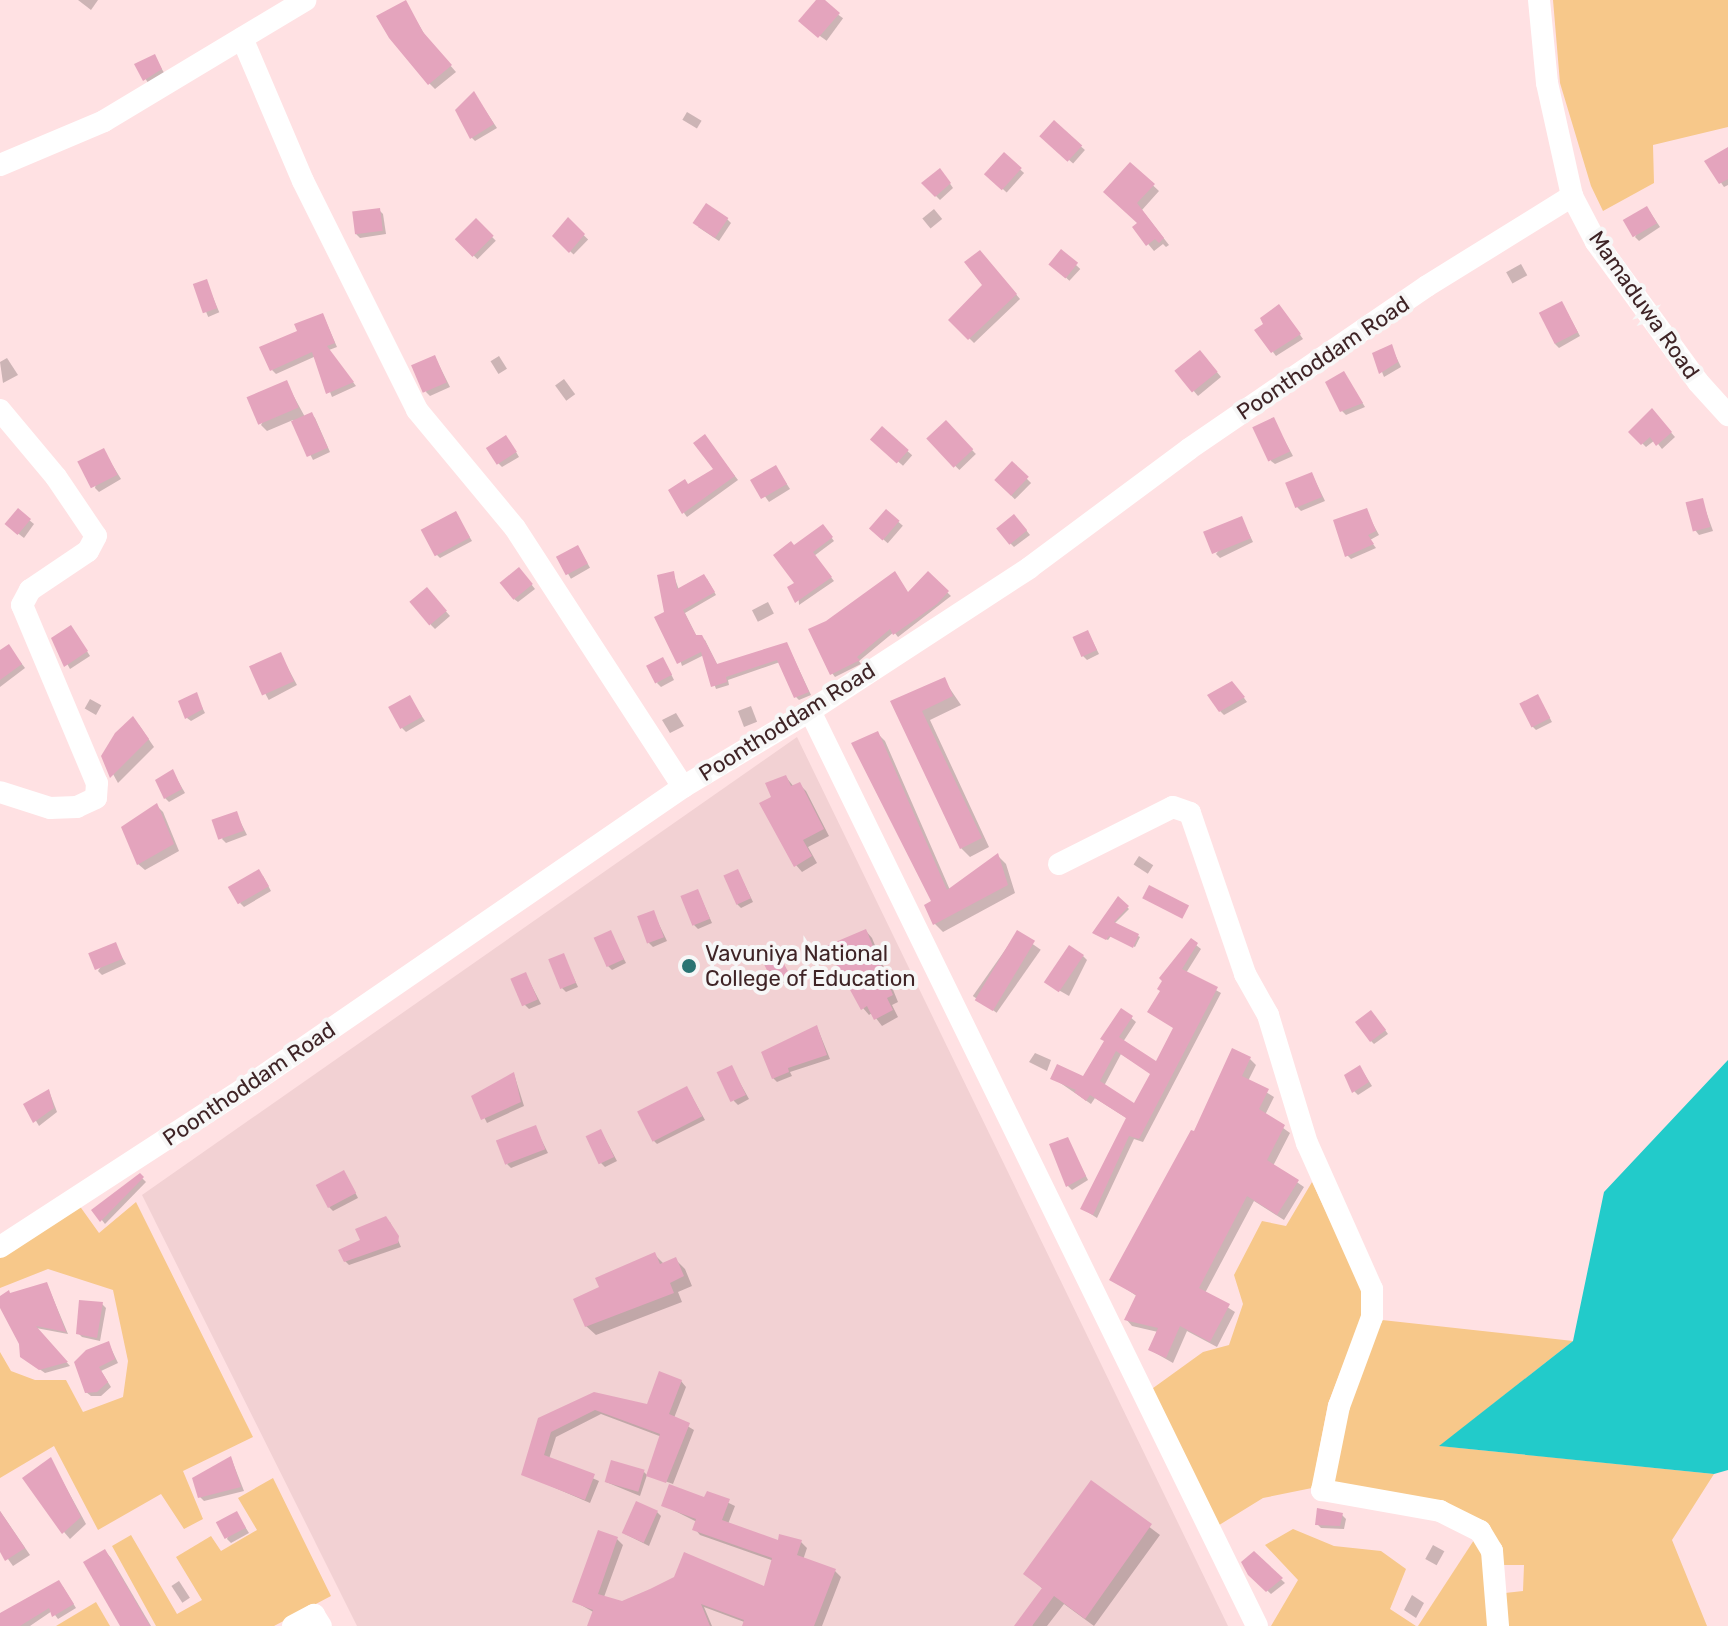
<!DOCTYPE html>
<html>
<head>
<meta charset="utf-8">
<style>
  body { margin:0 }
  #map { position:relative; width:1728px; height:1626px; overflow:hidden; background:#ffe1e3; font-family:Rubik,sans-serif }
  div>[style] { position:absolute }
  .built>* { inset:0; background:#f2d1d3 }
  .green>* { inset:0; background:#f7c88a }
  .water>* { inset:0; background:#22cbca }
  .shadow>* { inset:0; background:#0003; transform-origin:0 0 }
  .building>* { inset:0; background:#e4a4bd; transform-origin:0 0 }
  .minor>* { height:22px; margin:-11px; padding:0 11px; transform-origin:11px; border-radius:11px; background:#fff }
  .dots>* { width:22px; height:22px; translate:-50% -50%; box-sizing:border-box; border:4px solid #f7f7f7; border-radius:50% }
  span { translate:-50% -50%; white-space:nowrap; text-align:center; line-height:1.15; -webkit-text-stroke:8px #f7f7f7; paint-order:stroke }
  .street-label { font-size:22px; color:#3f2426 }
  .poi-label { font-size:22px; color:#3f2426 }
  .left { translate:0 -50%; text-align:left }
</style>
</head>
<body>
<div id="map">
  <div class="built">
    <div style="clip-path:polygon(797px 737px,1228px 1626px,357px 1626px,142px 1195px)"></div>
  </div>
  <div class="green">
    <div style="clip-path:polygon(1553px 0,1728px 0,1728px 127px,1653px 145px,1654px 183px,1603px 211px,1591px 186px,1560px 83px)"></div>
    <div style="clip-path:polygon(1312px 1182px,1363px 1290px,1362px 1316px,1328px 1404px,1312px 1488px,1263px 1498px,1216px 1527px,1149px 1391px,1203px 1352px,1229px 1345px,1243px 1304px,1234px 1275px,1262px 1221px,1286px 1226px)"></div>
    <div style="clip-path:polygon(136px 1202px,253px 1437px,183px 1471px,203px 1519px,184px 1529px,161px 1494px,98px 1530px,54px 1446px,0 1478px,0 1352px,11px 1371px,35px 1380px,66px 1380px,83px 1412px,123px 1397px,128px 1361px,113px 1290px,48px 1269px,0 1288px,0 1257px,79px 1205px,99px 1233px)"></div>
    <div style="clip-path:polygon(1382px 1320px,1573px 1341px,1440px 1446px,1714px 1474px,1672px 1540px,1707px 1626px,1507px 1626px,1505px 1593px,1523px 1591px,1524px 1565px,1500px 1565px,1484px 1527px,1331px 1483px,1347px 1409px)"></div>
    <div style="clip-path:polygon(273px 1478px,331px 1596px,274px 1626px,156px 1626px,112px 1546px,131px 1535px,177px 1614px,202px 1600px,176px 1557px,211px 1536px,221px 1551px,257px 1530px,238px 1498px)"></div>
    <div style="clip-path:polygon(1293px 1529px,1334px 1546px,1381px 1551px,1406px 1569px,1390px 1609px,1416px 1626px,1271px 1626px,1298px 1580px,1265px 1545px)"></div>
    <div style="clip-path:polygon(1474px 1540px,1484px 1555px,1488px 1626px,1418px 1626px)"></div>
    <div style="clip-path:polygon(96px 1602px,110px 1626px,56px 1626px)"></div>
  </div>
  <div class="water">
    <div style="clip-path:polygon(1728px 1060px,1728px 1470px,1714px 1474px,1439px 1446px,1573px 1341px,1604px 1192px)"></div>
  </div>
  <div class="shadow">
    <div style="clip-path:polygon(78px 0,98px 0,91px 10px)"></div>
    <div style="left:818px;top:0;width:31px;height:28px;rotate:36deg"></div>
    <div style="clip-path:polygon(405px 2px,428px 40px,456px 72px,435px 89px,429px 83px)"></div>
    <div style="left:154px;top:56px;width:21px;height:19px;rotate:59deg"></div>
    <div style="clip-path:polygon(477px 98px,497px 128px,475px 141px,472px 138px)"></div>
    <div style="left:687px;top:112px;width:17px;height:9px;rotate:31deg"></div>
    <div style="left:1054px;top:123px;width:41px;height:18px;rotate:41deg"></div>
    <div style="clip-path:polygon(1728px 150px,1728px 185px,1724px 187px,1707px 162px)"></div>
    <div style="left:1004px;top:155px;width:27px;height:26px;rotate:42deg"></div>
    <div style="clip-path:polygon(1130px 164px,1159px 191px,1142px 210px,1169px 245px,1166px 247px,1163px 244px,1154px 251px,1134px 227px,1140px 223px)"></div>
    <div style="clip-path:polygon(944px 175px,953px 188px,940px 200px,924px 184px)"></div>
    <div style="left:934px;top:209px;width:13px;height:15px;rotate:51deg"></div>
    <div style="clip-path:polygon(379px 210px,383px 214px,386px 234px,360px 238px,356px 234px)"></div>
    <div style="clip-path:polygon(1650px 212px,1660px 227px,1639px 241px,1635px 237px)"></div>
    <div style="clip-path:polygon(727px 219px,731px 223px,719px 241px,698px 227px)"></div>
    <div style="left:568px;top:220px;width:28px;height:21px;rotate:44deg"></div>
    <div style="left:476px;top:221px;width:28px;height:26px;rotate:45deg"></div>
    <div style="left:1062px;top:252px;width:25px;height:16px;rotate:43deg"></div>
    <div style="clip-path:polygon(984px 256px,1020px 299px,974px 343px,951px 320px,985px 286px)"></div>
    <div style="left:1521px;top:264px;width:13px;height:17px;rotate:61deg"></div>
    <div style="left:206px;top:281px;width:34px;height:12px;rotate:67deg"></div>
    <div style="clip-path:polygon(1562px 303px,1580px 336px,1559px 348px,1555px 344px)"></div>
    <div style="clip-path:polygon(1283px 311px,1303px 339px,1276px 356px,1273px 352px)"></div>
    <div style="clip-path:polygon(323px 315px,337px 347px,329px 350px,356px 386px,332px 397px,316px 356px,276px 374px,272px 370px,300px 332px)"></div>
    <div style="clip-path:polygon(1391px 346px,1401px 367px,1384px 377px,1375px 354px)"></div>
    <div style="left:499px;top:356px;width:15px;height:10px;rotate:58deg"></div>
    <div style="clip-path:polygon(1204px 356px,1221px 377px,1198px 396px,1177px 371px)"></div>
    <div style="clip-path:polygon(435px 357px,450px 387px,430px 396px,426px 392px)"></div>
    <div style="clip-path:polygon(7px 358px,18px 375px,3px 383px,0 362px)"></div>
    <div style="clip-path:polygon(1344px 373px,1365px 407px,1346px 415px,1342px 411px)"></div>
    <div style="left:564px;top:379px;width:19px;height:11px;rotate:54deg"></div>
    <div style="clip-path:polygon(286px 382px,305px 417px,311px 414px,315px 418px,330px 452px,313px 460px,293px 420px,267px 431px,261px 425px)"></div>
    <div style="clip-path:polygon(1652px 411px,1675px 437px,1662px 449px,1655px 440px,1646px 447px,1631px 432px)"></div>
    <div style="clip-path:polygon(1273px 419px,1293px 456px,1275px 464px,1271px 461px)"></div>
    <div style="left:946px;top:423px;width:43px;height:23px;rotate:46deg"></div>
    <div style="left:882px;top:429px;width:40px;height:14px;rotate:41deg"></div>
    <div style="clip-path:polygon(708px 441px,738px 480px,687px 517px,684px 513px,689px 486px,715px 470px)"></div>
    <div style="clip-path:polygon(510px 442px,519px 457px,502px 467px,498px 463px)"></div>
    <div style="clip-path:polygon(103px 450px,121px 479px,99px 492px,95px 488px)"></div>
    <div style="left:1012px;top:464px;width:27px;height:23px;rotate:45deg"></div>
    <div style="clip-path:polygon(779px 472px,790px 489px,769px 502px,754px 481px)"></div>
    <div style="clip-path:polygon(1312px 474px,1325px 501px,1301px 511px,1297px 507px)"></div>
    <div style="clip-path:polygon(1702px 500px,1713px 531px,1699px 535px,1695px 530px)"></div>
    <div style="clip-path:polygon(18px 511px,34px 524px,24px 538px,11px 528px)"></div>
    <div style="clip-path:polygon(1366px 511px,1379px 535px,1370px 540px,1376px 548px,1351px 559px,1347px 555px)"></div>
    <div style="left:887px;top:512px;width:21px;height:23px;rotate:41deg"></div>
    <div style="clip-path:polygon(456px 514px,472px 541px,440px 558px,436px 554px)"></div>
    <div style="clip-path:polygon(1242px 519px,1253px 542px,1220px 558px,1216px 554px)"></div>
    <div style="clip-path:polygon(1018px 520px,1030px 535px,1014px 547px,1010px 543px)"></div>
    <div style="clip-path:polygon(825px 529px,834px 541px,814px 556px,834px 581px,799px 605px,795px 548px)"></div>
    <div style="left:578px;top:547px;width:24px;height:22px;rotate:60deg"></div>
    <div style="clip-path:polygon(673px 573px,679px 590px,707px 579px,716px 595px,685px 613px,697px 637px,705px 640px,718px 666px,787px 644px,811px 695px,799px 700px,796px 697px,780px 662px,728px 680px,729px 685px,716px 689px,704px 655px,682px 666px,666px 613px)"></div>
    <div style="clip-path:polygon(523px 574px,535px 589px,518px 602px,514px 599px)"></div>
    <div style="clip-path:polygon(928px 574px,951px 596px,898px 637px,894px 632px,859px 661px,861px 664px,835px 677px,832px 673px)"></div>
    <div style="clip-path:polygon(427px 590px,450px 616px,435px 629px,431px 625px)"></div>
    <div style="left:768px;top:602px;width:13px;height:18px;rotate:63deg"></div>
    <div style="clip-path:polygon(74px 631px,90px 656px,70px 669px,53px 638px)"></div>
    <div style="clip-path:polygon(1088px 632px,1099px 654px,1087px 660px,1083px 656px)"></div>
    <div style="clip-path:polygon(12px 651px,25px 668px,0 687px,0 653px)"></div>
    <div style="left:281px;top:655px;width:34px;height:32px;rotate:62deg"></div>
    <div style="clip-path:polygon(666px 664px,674px 680px,661px 687px,657px 683px)"></div>
    <div style="clip-path:polygon(944px 680px,961px 705px,930px 720px,989px 847px,970px 857px,961px 848px,893px 702px)"></div>
    <div style="clip-path:polygon(1236px 687px,1247px 702px,1224px 715px,1220px 711px)"></div>
    <div style="clip-path:polygon(196px 695px,205px 713px,191px 721px,187px 718px)"></div>
    <div style="clip-path:polygon(1538px 696px,1552px 722px,1536px 730px,1532px 726px)"></div>
    <div style="clip-path:polygon(410px 698px,425px 721px,406px 732px,402px 728px)"></div>
    <div style="left:90px;top:699px;width:13px;height:11px;rotate:29deg"></div>
    <div style="left:751px;top:706px;width:17px;height:14px;rotate:69deg"></div>
    <div style="clip-path:polygon(676px 713px,684px 726px,670px 733px,662px 720px)"></div>
    <div style="clip-path:polygon(139px 725px,154px 747px,118px 783px,103px 756px)"></div>
    <div style="clip-path:polygon(877px 733px,885px 741px,950px 890px,998px 856px,1006px 864px,1015px 893px,943px 932px,935px 924px,933px 901px)"></div>
    <div style="clip-path:polygon(173px 772px,185px 793px,169px 802px,165px 798px)"></div>
    <div style="clip-path:polygon(786px 777px,794px 787px,799px 784px,806px 791px,829px 836px,808px 847px,817px 863px,802px 872px,796px 865px,773px 798px)"></div>
    <div style="clip-path:polygon(156px 805px,163px 812px,179px 851px,145px 870px,138px 864px)"></div>
    <div style="clip-path:polygon(236px 813px,247px 835px,226px 843px,222px 839px)"></div>
    <div style="left:1139px;top:856px;width:17px;height:10px;rotate:33deg"></div>
    <div style="clip-path:polygon(738px 871px,753px 902px,741px 908px,737px 904px)"></div>
    <div style="clip-path:polygon(263px 876px,271px 891px,244px 907px,240px 903px)"></div>
    <div style="clip-path:polygon(698px 891px,712px 923px,698px 929px,694px 925px)"></div>
    <div style="clip-path:polygon(1119px 899px,1129px 909px,1114px 924px,1140px 937px,1135px 947px,1111px 936px,1108px 940px,1095px 934px)"></div>
    <div style="clip-path:polygon(653px 912px,667px 941px,653px 947px,649px 943px)"></div>
    <div style="clip-path:polygon(866px 931px,872px 938px,898px 1002px,892px 1005px,898px 1017px,882px 1026px,872px 1013px,869px 1015px,863px 1008px)"></div>
    <div style="clip-path:polygon(610px 932px,626px 963px,612px 970px,608px 966px)"></div>
    <div style="left:1017px;top:933px;width:29px;height:77px;rotate:35deg"></div>
    <div style="clip-path:polygon(evenodd,1191px 941px,1201px 949px,1186px 973px,1221px 993px,1143px 1142px,1134px 1139px,1097px 1218px,1083px 1209px,1128px 1119px,1095px 1098px,1091px 1104px,1053px 1078px,1084px 1079px,1122px 1010px,1136px 1022px,1123px 1042px,1157px 1064px,1175px 1029px,1162px 992px,1191px 941px,1121px 1054px,1152px 1074px,1135px 1106px,1104px 1086px,1121px 1054px)"></div>
    <div style="clip-path:polygon(115px 945px,126px 964px,102px 975px,98px 971px)"></div>
    <div style="clip-path:polygon(563px 955px,578px 987px,566px 992px,562px 988px)"></div>
    <div style="clip-path:polygon(1083px 956px,1087px 960px,1069px 996px,1055px 988px,1051px 984px)"></div>
    <div style="clip-path:polygon(780px 958px,792px 979px,779px 985px,775px 981px)"></div>
    <div style="clip-path:polygon(526px 975px,541px 1004px,529px 1009px,525px 1005px)"></div>
    <div style="clip-path:polygon(1375px 1016px,1388px 1034px,1374px 1044px,1370px 1040px)"></div>
    <div style="clip-path:polygon(817px 1027px,830px 1059px,790px 1072px,792px 1076px,777px 1082px,773px 1078px)"></div>
    <div style="clip-path:polygon(1035px 1053px,1051px 1060px,1047px 1071px,1029px 1062px)"></div>
    <div style="clip-path:polygon(1250px 1059px,1256px 1065px,1248px 1081px,1274px 1097px,1265px 1115px,1290px 1133px,1273px 1166px,1304px 1187px,1284px 1220px,1254px 1201px,1205px 1293px,1235px 1312px,1217px 1347px,1187px 1331px,1173px 1363px,1150px 1350px,1158px 1332px,1132px 1326px,1126px 1319px,1138px 1297px,1112px 1279px,1194px 1133px)"></div>
    <div style="clip-path:polygon(731px 1067px,749px 1099px,738px 1105px,734px 1101px)"></div>
    <div style="clip-path:polygon(1360px 1067px,1372px 1086px,1358px 1095px,1354px 1091px)"></div>
    <div style="clip-path:polygon(514px 1074px,524px 1106px,487px 1123px,474px 1097px)"></div>
    <div style="clip-path:polygon(687px 1088px,705px 1120px,657px 1144px,653px 1140px)"></div>
    <div style="clip-path:polygon(49px 1091px,57px 1112px,39px 1126px,26px 1104px)"></div>
    <div style="clip-path:polygon(535px 1127px,548px 1153px,511px 1168px,507px 1164px)"></div>
    <div style="clip-path:polygon(601px 1131px,617px 1161px,605px 1167px,601px 1163px)"></div>
    <div style="clip-path:polygon(1067px 1139px,1088px 1180px,1072px 1190px,1068px 1186px)"></div>
    <div style="clip-path:polygon(140px 1176px,146px 1182px,105px 1224px,94px 1210px)"></div>
    <div style="clip-path:polygon(347px 1177px,358px 1198px,333px 1211px,329px 1207px)"></div>
    <div style="clip-path:polygon(390px 1222px,401px 1247px,349px 1265px,345px 1261px,362px 1241px)"></div>
    <div style="clip-path:polygon(655px 1255px,665px 1265px,676px 1260px,685px 1269px,692px 1286px,678px 1292px,682px 1302px,596px 1335px,586px 1326px,602px 1288px)"></div>
    <div style="clip-path:polygon(47px 1284px,68px 1334px,36px 1328px,70px 1366px,45px 1373px,35px 1366px,0 1299px)"></div>
    <div style="clip-path:polygon(102px 1304px,106px 1308px,100px 1341px,82px 1337px,78px 1333px)"></div>
    <div style="clip-path:polygon(109px 1344px,118px 1363px,101px 1371px,111px 1387px,101px 1396px,91px 1396px,86px 1392px)"></div>
    <div style="clip-path:polygon(681px 1381px,686px 1387px,674px 1418px,694px 1430px,673px 1484px,648px 1475px,662px 1437px,601px 1414px,556px 1437px,549px 1459px,599px 1481px,590px 1503px,523px 1474px,540px 1419px,594px 1394px,648px 1407px)"></div>
    <div style="clip-path:polygon(231px 1458px,244px 1491px,204px 1501px,200px 1497px)"></div>
    <div style="clip-path:polygon(51px 1460px,86px 1524px,70px 1539px,64px 1532px)"></div>
    <div style="clip-path:polygon(644px 1472px,647px 1475px,640px 1496px,606px 1482px)"></div>
    <div style="clip-path:polygon(1091px 1483px,1160px 1535px,1094px 1626px,1064px 1604px,1047px 1626px,1032px 1626px,1044px 1590px,1026px 1574px)"></div>
    <div style="clip-path:polygon(708px 1493px,735px 1506px,728px 1524px,779px 1542px,801px 1542px,807px 1548px,803px 1560px,835px 1571px,841px 1577px,822px 1626px,755px 1626px,704px 1607px,712px 1626px,589px 1626px,595px 1613px,574px 1601px,617px 1539px,623px 1545px,604px 1597px,622px 1603px,765px 1589px,774px 1561px,700px 1535px,695px 1529px,697px 1522px,663px 1505px,705px 1500px)"></div>
    <div style="clip-path:polygon(0 1511px,30px 1555px,13px 1566px,0 1548px)"></div>
    <div style="clip-path:polygon(657px 1512px,661px 1516px,649px 1546px,625px 1534px)"></div>
    <div style="clip-path:polygon(237px 1514px,249px 1533px,231px 1543px,227px 1539px)"></div>
    <div style="clip-path:polygon(1342px 1515px,1346px 1519px,1344px 1529px,1321px 1528px,1317px 1524px)"></div>
    <div style="left:1433px;top:1545px;width:13px;height:16px;rotate:29deg"></div>
    <div style="clip-path:polygon(105px 1551px,111px 1558px,151px 1626px,122px 1626px)"></div>
    <div style="clip-path:polygon(1254px 1554px,1285px 1583px,1271px 1594px,1250px 1574px)"></div>
    <div style="left:179px;top:1581px;width:20px;height:9px;rotate:57deg"></div>
    <div style="clip-path:polygon(63px 1587px,76px 1608px,58px 1619px,52px 1611px,30px 1626px,0 1626px,0 1616px)"></div>
    <div style="clip-path:polygon(1412px 1595px,1424px 1603px,1416px 1618px,1404px 1610px)"></div>
  </div>
  <div class="building">
    <div style="clip-path:polygon(406px 0,423px 32px,452px 65px,428px 85px,389px 38px,376px 16px)"></div>
    <div style="clip-path:polygon(816px 0,825px 0,840px 13px,818px 38px,798px 21px)"></div>
    <div style="clip-path:polygon(155px 54px,162px 69px,143px 81px,134px 64px)"></div>
    <div style="clip-path:polygon(474px 91px,494px 124px,470px 139px,455px 110px)"></div>
    <div style="left:1054px;top:120px;width:38px;height:22px;rotate:42deg"></div>
    <div style="clip-path:polygon(1728px 147px,1728px 179px,1719px 184px,1704px 161px)"></div>
    <div style="left:1004px;top:152px;width:24px;height:30px;rotate:42deg"></div>
    <div style="clip-path:polygon(1130px 162px,1155px 184px,1137px 203px,1164px 238px,1159px 243px,1155px 239px,1146px 246px,1132px 227px,1137px 223px,1103px 192px)"></div>
    <div style="clip-path:polygon(940px 168px,951px 183px,935px 197px,921px 183px)"></div>
    <div style="left:706px;top:203px;width:27px;height:24px;rotate:34deg"></div>
    <div style="left:1647px;top:206px;width:20px;height:28px;rotate:60deg"></div>
    <div style="left:380px;top:208px;width:23px;height:28px;rotate:83deg"></div>
    <div style="clip-path:polygon(568px 217px,585px 234px,569px 253px,552px 236px)"></div>
    <div style="left:476px;top:218px;width:25px;height:30px;rotate:45deg"></div>
    <div style="left:1061px;top:249px;width:22px;height:20px;rotate:39deg"></div>
    <div style="clip-path:polygon(980px 250px,1017px 294px,968px 340px,948px 320px,982px 285px,964px 262px)"></div>
    <div style="left:207px;top:279px;width:31px;height:15px;rotate:71deg"></div>
    <div style="left:1562px;top:301px;width:35px;height:26px;rotate:63deg"></div>
    <div style="clip-path:polygon(1279px 304px,1301px 334px,1271px 353px,1254px 330px,1263px 324px,1260px 318px)"></div>
    <div style="clip-path:polygon(323px 313px,335px 343px,327px 346px,354px 382px,326px 394px,312px 352px,270px 371px,259px 347px,297px 331px,294px 324px)"></div>
    <div style="clip-path:polygon(1392px 344px,1398px 362px,1379px 374px,1372px 353px)"></div>
    <div style="left:1200px;top:350px;width:28px;height:33px;rotate:51deg"></div>
    <div style="left:435px;top:355px;width:30px;height:26px;rotate:67deg"></div>
    <div style="clip-path:polygon(1344px 371px,1363px 403px,1340px 412px,1325px 382px)"></div>
    <div style="left:287px;top:380px;width:30px;height:44px;rotate:67deg"></div>
    <div style="clip-path:polygon(1652px 408px,1672px 432px,1656px 446px,1650px 437px,1641px 445px,1628px 432px)"></div>
    <div style="left:312px;top:412px;width:39px;height:23px;rotate:66deg"></div>
    <div style="left:1274px;top:417px;width:38px;height:24px;rotate:65deg"></div>
    <div style="left:946px;top:420px;width:40px;height:27px;rotate:47deg"></div>
    <div style="left:882px;top:426px;width:36px;height:18px;rotate:42deg"></div>
    <div style="clip-path:polygon(705px 434px,735px 476px,682px 514px,668px 490px,685px 479px,688px 484px,713px 469px,693px 443px)"></div>
    <div style="left:506px;top:435px;width:20px;height:24px;rotate:57deg"></div>
    <div style="left:104px;top:448px;width:30px;height:30px;rotate:63deg"></div>
    <div style="left:1012px;top:461px;width:23px;height:26px;rotate:43deg"></div>
    <div style="left:776px;top:465px;width:22px;height:30px;rotate:60deg"></div>
    <div style="left:1312px;top:472px;width:27px;height:29px;rotate:68deg"></div>
    <div style="left:1703px;top:498px;width:30px;height:18px;rotate:76deg"></div>
    <div style="left:18px;top:508px;width:17px;height:21px;rotate:40deg"></div>
    <div style="clip-path:polygon(1367px 508px,1376px 531px,1368px 535px,1374px 544px,1345px 557px,1333px 520px)"></div>
    <div style="left:886px;top:509px;width:18px;height:26px;rotate:41deg"></div>
    <div style="left:456px;top:511px;width:30px;height:40px;rotate:62deg"></div>
    <div style="left:1014px;top:514px;width:21px;height:23px;rotate:51deg"></div>
    <div style="left:1242px;top:516px;width:24px;height:42px;rotate:68deg"></div>
    <div style="clip-path:polygon(823px 524px,833px 537px,813px 552px,832px 577px,795px 603px,787px 587px,794px 583px,773px 555px,791px 541px,794px 545px)"></div>
    <div style="left:578px;top:545px;width:21px;height:25px;rotate:62deg"></div>
    <div style="left:519px;top:567px;width:22px;height:25px;rotate:51deg"></div>
    <div style="clip-path:polygon(674px 571px,677px 589px,704px 574px,715px 592px,683px 610px,696px 635px,702px 635px,717px 664px,787px 642px,809px 692px,794px 698px,777px 660px,726px 677px,727px 682px,711px 687px,701px 652px,677px 664px,654px 617px,664px 612px,657px 575px)"></div>
    <div style="clip-path:polygon(895px 571px,908px 592px,928px 571px,949px 591px,937px 604px,893px 635px,890px 629px,857px 657px,860px 660px,830px 675px,808px 629px,826px 621px)"></div>
    <div style="left:427px;top:587px;width:31px;height:23px;rotate:50deg"></div>
    <div style="clip-path:polygon(71px 625px,88px 651px,64px 667px,51px 638px)"></div>
    <div style="left:1088px;top:630px;width:22px;height:17px;rotate:66deg"></div>
    <div style="clip-path:polygon(9px 644px,22px 664px,0 680px,0 650px)"></div>
    <div style="left:281px;top:652px;width:32px;height:35px;rotate:66deg"></div>
    <div style="left:663px;top:657px;width:20px;height:19px;rotate:63deg"></div>
    <div style="clip-path:polygon(945px 677px,953px 696px,922px 711px,982px 838px,960px 849px,890px 701px)"></div>
    <div style="clip-path:polygon(1232px 681px,1245px 697px,1219px 712px,1207px 695px)"></div>
    <div style="clip-path:polygon(197px 692px,203px 709px,185px 719px,178px 701px)"></div>
    <div style="left:1538px;top:694px;width:27px;height:21px;rotate:63deg"></div>
    <div style="left:410px;top:695px;width:25px;height:25px;rotate:61deg"></div>
    <div style="clip-path:polygon(133px 716px,149px 739px,110px 778px,101px 756px,115px 733px)"></div>
    <div style="clip-path:polygon(878px 731px,947px 890px,998px 853px,1008px 885px,933px 925px,924px 905px,931px 901px,851px 743px)"></div>
    <div style="clip-path:polygon(173px 769px,182px 789px,164px 799px,155px 780px)"></div>
    <div style="clip-path:polygon(786px 775px,791px 786px,800px 782px,824px 829px,803px 840px,812px 856px,794px 867px,759px 803px,771px 797px,765px 783px)"></div>
    <div style="clip-path:polygon(157px 803px,174px 844px,137px 865px,121px 827px)"></div>
    <div style="left:237px;top:811px;width:21px;height:27px;rotate:71deg"></div>
    <div style="left:259px;top:869px;width:20px;height:36px;rotate:60deg"></div>
    <div style="left:738px;top:869px;width:32px;height:16px;rotate:66deg"></div>
    <div style="left:1149px;top:885px;width:45px;height:15px;rotate:27deg"></div>
    <div style="left:698px;top:889px;width:32px;height:19px;rotate:68deg"></div>
    <div style="clip-path:polygon(1118px 896px,1129px 906px,1114px 922px,1139px 934px,1133px 948px,1109px 936px,1106px 940px,1092px 933px)"></div>
    <div style="left:654px;top:910px;width:29px;height:18px;rotate:70deg"></div>
    <div style="clip-path:polygon(866px 929px,893px 995px,887px 998px,893px 1010px,874px 1020px,867px 1006px,861px 1010px,826px 946px)"></div>
    <div style="left:611px;top:930px;width:32px;height:19px;rotate:66deg"></div>
    <div style="left:1017px;top:930px;width:21px;height:82px;rotate:31deg"></div>
    <div style="clip-path:polygon(evenodd,1191px 938px,1198px 943px,1182px 969px,1218px 987px,1139px 1139px,1129px 1136px,1093px 1215px,1080px 1209px,1126px 1118px,1090px 1095px,1086px 1101px,1074px 1092px,1076px 1090px,1050px 1079px,1057px 1064px,1083px 1076px,1104px 1041px,1100px 1039px,1121px 1008px,1133px 1016px,1119px 1037px,1156px 1061px,1173px 1028px,1147px 1012px,1160px 991px,1157px 989px,1162px 981px,1159px 978px,1191px 938px,1116px 1051px,1150px 1074px,1134px 1103px,1100px 1081px,1116px 1051px)"></div>
    <div style="left:116px;top:942px;width:18px;height:30px;rotate:68deg"></div>
    <div style="left:1069px;top:945px;width:18px;height:45px;rotate:34deg"></div>
    <div style="left:564px;top:953px;width:32px;height:17px;rotate:68deg"></div>
    <div style="left:780px;top:956px;width:20px;height:18px;rotate:63deg"></div>
    <div style="left:526px;top:972px;width:30px;height:17px;rotate:67deg"></div>
    <div style="left:1371px;top:1010px;width:25px;height:20px;rotate:53deg"></div>
    <div style="clip-path:polygon(817px 1025px,827px 1055px,788px 1068px,789px 1072px,772px 1079px,761px 1052px)"></div>
    <div style="clip-path:polygon(1232px 1048px,1251px 1057px,1242px 1076px,1269px 1089px,1259px 1109px,1285px 1125px,1267px 1160px,1299px 1180px,1277px 1215px,1247px 1196px,1199px 1288px,1230px 1304px,1210px 1342px,1180px 1326px,1166px 1358px,1148px 1350px,1158px 1328px,1124px 1320px,1136px 1295px,1109px 1280px,1191px 1130px,1194px 1131px)"></div>
    <div style="left:732px;top:1065px;width:33px;height:17px;rotate:65deg"></div>
    <div style="clip-path:polygon(1360px 1065px,1369px 1082px,1352px 1093px,1344px 1075px)"></div>
    <div style="clip-path:polygon(514px 1072px,521px 1102px,481px 1120px,471px 1096px)"></div>
    <div style="left:687px;top:1086px;width:34px;height:56px;rotate:63deg"></div>
    <div style="clip-path:polygon(49px 1089px,54px 1108px,33px 1123px,23px 1104px)"></div>
    <div style="left:536px;top:1125px;width:26px;height:43px;rotate:69deg"></div>
    <div style="left:601px;top:1129px;width:31px;height:17px;rotate:65deg"></div>
    <div style="clip-path:polygon(1068px 1137px,1086px 1176px,1066px 1187px,1049px 1144px)"></div>
    <div style="left:344px;top:1170px;width:26px;height:32px;rotate:62deg"></div>
    <div style="clip-path:polygon(140px 1173px,144px 1177px,100px 1222px,91px 1210px)"></div>
    <div style="clip-path:polygon(386px 1216px,399px 1236px,398px 1243px,344px 1262px,338px 1250px,360px 1240px,355px 1229px)"></div>
    <div style="clip-path:polygon(655px 1252px,660px 1264px,676px 1257px,684px 1276px,670px 1283px,674px 1293px,585px 1327px,573px 1299px,599px 1287px,595px 1278px)"></div>
    <div style="clip-path:polygon(47px 1282px,66px 1332px,36px 1326px,68px 1362px,39px 1370px,20px 1357px,19px 1344px,0 1308px,0 1296px,9px 1290px,10px 1293px)"></div>
    <div style="clip-path:polygon(79px 1300px,103px 1302px,97px 1338px,76px 1334px)"></div>
    <div style="clip-path:polygon(109px 1341px,115px 1359px,99px 1367px,108px 1382px,97px 1392px,85px 1393px,74px 1362px,86px 1350px)"></div>
    <div style="clip-path:polygon(659px 1371px,682px 1380px,669px 1414px,690px 1423px,666px 1483px,646px 1476px,660px 1434px,595px 1410px,551px 1432px,544px 1455px,595px 1474px,585px 1500px,521px 1475px,538px 1418px,594px 1392px,647px 1404px)"></div>
    <div style="clip-path:polygon(231px 1456px,241px 1487px,198px 1498px,192px 1478px)"></div>
    <div style="clip-path:polygon(51px 1457px,81px 1517px,62px 1534px,22px 1478px)"></div>
    <div style="left:611px;top:1460px;width:35px;height:23px;rotate:16deg"></div>
    <div style="clip-path:polygon(1091px 1480px,1152px 1524px,1085px 1619px,1054px 1596px,1032px 1626px,1014px 1626px,1042px 1588px,1023px 1574px)"></div>
    <div style="clip-path:polygon(669px 1484px,704px 1497px,707px 1491px,730px 1499px,722px 1520px,778px 1540px,779px 1534px,802px 1540px,797px 1555px,836px 1569px,814px 1626px,742px 1626px,744px 1620px,701px 1604px,710px 1626px,587px 1626px,593px 1610px,572px 1602px,598px 1530px,618px 1537px,598px 1594px,622px 1601px,650px 1589px,674px 1577px,684px 1552px,764px 1586px,772px 1558px,692px 1530px,696px 1519px,661px 1506px)"></div>
    <div style="left:636px;top:1501px;width:24px;height:35px;rotate:24deg"></div>
    <div style="clip-path:polygon(1317px 1508px,1343px 1513px,1340px 1526px,1315px 1525px)"></div>
    <div style="clip-path:polygon(0 1511px,25px 1548px,5px 1561px,0 1552px)"></div>
    <div style="left:237px;top:1511px;width:19px;height:24px;rotate:62deg"></div>
    <div style="clip-path:polygon(105px 1549px,150px 1626px,120px 1626px,83px 1562px)"></div>
    <div style="clip-path:polygon(1254px 1551px,1283px 1578px,1266px 1592px,1248px 1575px,1241px 1562px)"></div>
    <div style="clip-path:polygon(59px 1580px,74px 1604px,52px 1617px,49px 1608px,20px 1626px,0 1626px,0 1613px)"></div>
  </div>
  <div class="minor">
    <div style="left:1539px;top:0;width:83px;rotate:84.5deg"></div>
    <div style="left:1547px;top:83px;width:116px;rotate:77.5deg"></div>
    <div style="left:1572px;top:196px;width:52px;rotate:62.4deg"></div>
    <div style="left:1596px;top:242px;width:173px;rotate:53.9deg"></div>
    <div style="left:1698px;top:382px;width:45px;rotate:47.7deg"></div>
    <div style="left:242px;top:38px;width:155px;rotate:66.9deg"></div>
    <div style="left:303px;top:181px;width:256px;rotate:63.5deg"></div>
    <div style="left:417px;top:410px;width:153px;rotate:50.3deg"></div>
    <div style="left:515px;top:528px;width:309px;rotate:57deg"></div>
    <div style="left:0;top:165px;width:113px;rotate:-22.9deg"></div>
    <div style="left:104px;top:121px;width:235px;rotate:-31deg"></div>
    <div style="left:0;top:410px;width:87px;rotate:50.1deg"></div>
    <div style="left:56px;top:477px;width:71px;rotate:55.9deg"></div>
    <div style="left:96px;top:536px;width:17px;rotate:118deg"></div>
    <div style="left:88px;top:551px;width:70px;rotate:146.1deg"></div>
    <div style="left:30px;top:590px;width:17px;rotate:118deg"></div>
    <div style="left:22px;top:605px;width:193px;rotate:67.2deg"></div>
    <div style="left:97px;top:783px;width:15px;rotate:94deg"></div>
    <div style="left:96px;top:798px;width:21px;rotate:155deg"></div>
    <div style="left:77px;top:807px;width:27px;rotate:178deg"></div>
    <div style="left:50px;top:808px;width:52px;rotate:-162.3deg"></div>
    <div style="left:810px;top:711px;width:1018px;rotate:63.96deg"></div>
    <div style="left:1059px;top:864px;width:127px;rotate:-26.6deg"></div>
    <div style="left:1173px;top:807px;width:18px;rotate:19deg"></div>
    <div style="left:1190px;top:813px;width:170px;rotate:71.1deg"></div>
    <div style="left:1245px;top:974px;width:47px;rotate:60.7deg"></div>
    <div style="left:1268px;top:1015px;width:134px;rotate:73.1deg"></div>
    <div style="left:1307px;top:1143px;width:160px;rotate:66deg"></div>
    <div style="left:1372px;top:1289px;width:28px;rotate:90deg"></div>
    <div style="left:1372px;top:1317px;width:95px;rotate:110.3deg"></div>
    <div style="left:1339px;top:1406px;width:86px;rotate:101.4deg"></div>
    <div style="left:1322px;top:1490px;width:120px;rotate:10.1deg"></div>
    <div style="left:1440px;top:1511px;width:45px;rotate:26.6deg"></div>
    <div style="left:1480px;top:1531px;width:23px;rotate:59deg"></div>
    <div style="left:1492px;top:1551px;width:75px;rotate:85.4deg"></div>
    <div style="left:0;top:1247px;width:303px;rotate:-33deg"></div>
    <div style="left:254px;top:1082px;width:521px;rotate:-34.51deg"></div>
    <div style="left:683px;top:787px;width:148px;rotate:-30.9deg"></div>
    <div style="left:810px;top:711px;width:262px;rotate:-33.1deg"></div>
    <div style="left:1029px;top:568px;width:199px;rotate:-36.6deg"></div>
    <div style="left:1189px;top:449px;width:288px;rotate:-34.4deg"></div>
    <div style="left:1427px;top:286px;width:171px;rotate:-31.8deg"></div>
    <div style="left:293px;top:1626px;width:24px;rotate:-28deg"></div>
    <div style="left:314px;top:1615px;width:13px;rotate:58deg"></div>
  </div>
  <div class="dots">
    <div style="left:689px;top:966px;background:#2a7473"></div>
  </div>
  <div class="street-label">
    <span style="left:1644px;top:305px;rotate:55deg">Mamaduwa Road</span>
    <span style="left:1323px;top:358px;rotate:-34deg">Poonthoddam Road</span>
    <span style="left:787px;top:722px;rotate:-32deg">Poonthoddam Road</span>
    <span style="left:249px;top:1084px;rotate:-34deg">Poonthoddam Road</span>
  </div>
  <div class="poi-label">
    <span class="left" style="left:705px;top:966px">Vavuniya National<br>College of Education</span>
  </div>
</div>
</body>
</html>
